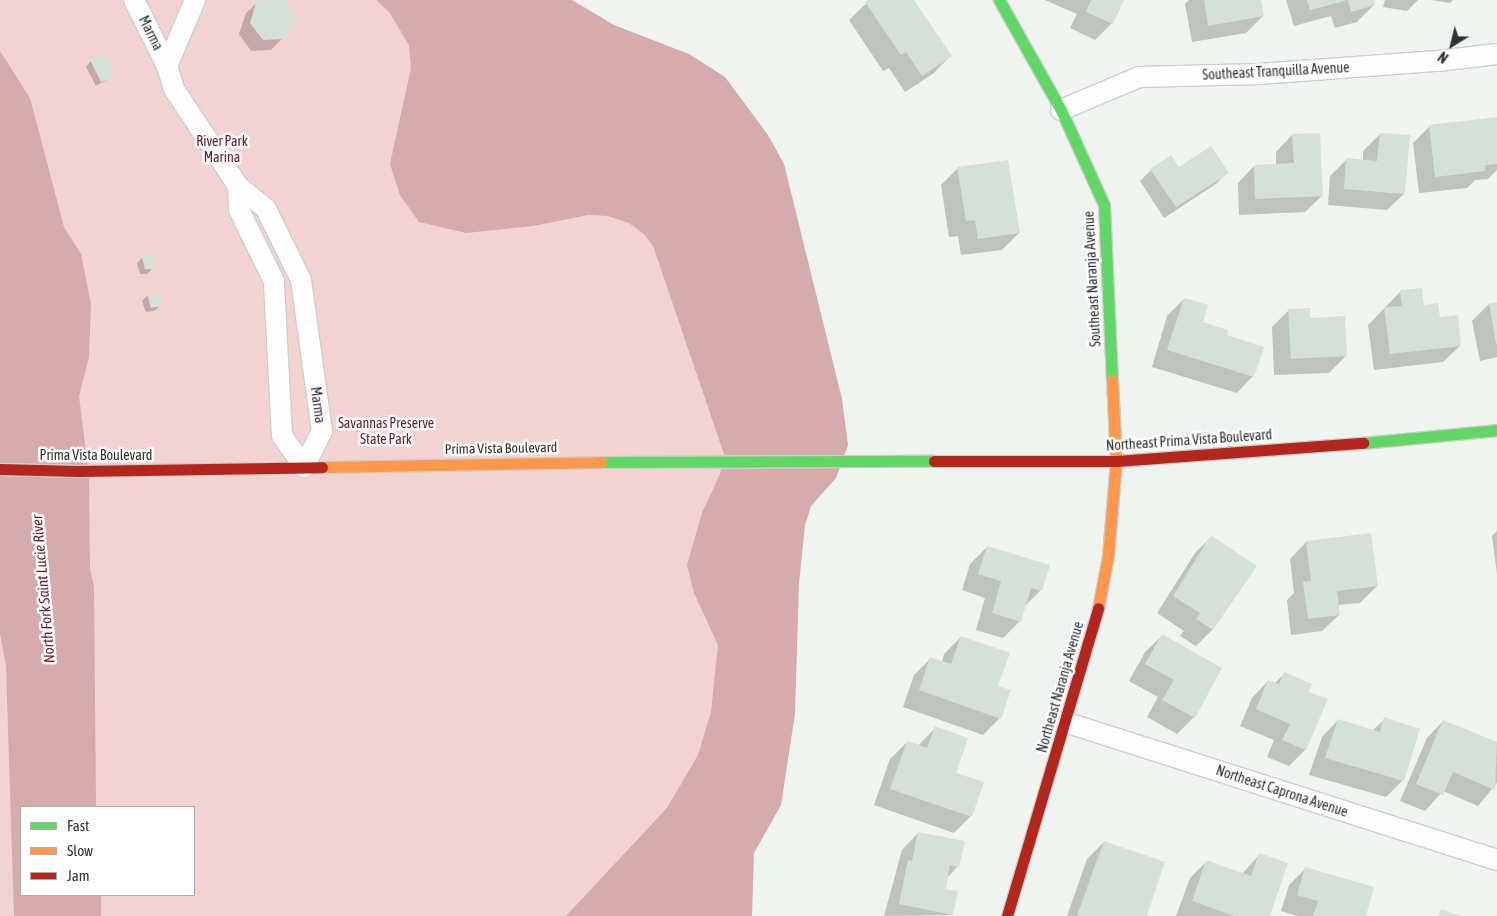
<!DOCTYPE html>
<html>
<head>
<meta charset="utf-8">
<style>
  body { margin:0 }
  #map { position:relative; width:1497px; height:916px; overflow:hidden; background:#eff4f0; font-family:"Asap Condensed",sans-serif }
  div>[style] { position:absolute }
  .green>* { inset:0; background:#f3d2d2 }
  .water>* { inset:0; background:#d5abac }
  .shadow>* { inset:0; background:#0003 }
  .building>* { inset:0; background:#d5e1d8 }
  .roads { filter:drop-shadow(1px 0 #ccd0cd) drop-shadow(-1px 0 #ccd0cd) drop-shadow(0 1px #ccd0cd) drop-shadow(0 -1px #ccd0cd) }
  .street>* { height:20px; margin:-10px; padding:0 10px; transform-origin:10px; border-radius:10px; background:#fdfdfd }
  .fast>* { height:11px; margin:-5.5px; padding:0 5.5px; transform-origin:5.5px; border-radius:5.5px; background:#63d668 }
  .slow>* { height:11px; margin:-5.5px; padding:0 5.5px; transform-origin:5.5px; border-radius:5.5px; background:#ff974d }
  .jam>* { height:11px; margin:-5.5px; padding:0 5.5px; transform-origin:5.5px; border-radius:5.5px; background:#b3261e }
  span { translate:-50% -50%; white-space:nowrap; text-align:center; line-height:1.15; -webkit-text-stroke:5px #fff; paint-order:stroke }
  .street-label { font-size:14px; color:#303431 }
  .park-label { font-size:14px; color:#671c27 }
  .water-label { font-size:15px; color:#6d232c; font-style:italic }
  .legend { position:absolute; left:20px; top:806px; width:175px; height:90px; box-sizing:border-box; background:#fff; border:1px solid #acaead; margin:0; padding:6px 9px; list-style:none; font-size:15px; color:#303431 }
  .legend li { display:flex; align-items:center; gap:10px; height:25px }
  .legend b { width:25px; border:1px solid #acaead }
  .north { position:absolute; left:1427px; top:20px; width:50px; height:50px; -webkit-text-stroke:4px #fff; paint-order:stroke; rotate:216deg; font-size:14px; font-weight:700; line-height:20px; text-align:center; color:#303431 }
  .north::after { content:''; display:block; margin:auto; width:18px; height:22px; background:#303431; clip-path:polygon(50% 0,100% 100%,50% 72%,0 100%) }
</style>
</head>
<body>
<div id="map">
  <div class="green">
    <div style="clip-path:polygon(evenodd,0 0,476px 0,782px 376px,729px 760px,657px 916px,0 916px,0 0,21px 807px,194px 807px,194px 895px,21px 895px,21px 807px)"></div>
  </div>
  <div class="water">
    <div style="clip-path:polygon(376px 0,572px 0,614px 25px,689px 54px,725px 77px,768px 135px,784px 164px,842px 399px,848px 445px,836px 478px,811px 506px,805px 525px,799px 584px,795px 714px,781px 805px,754px 853px,752px 916px,566px 916px,667px 808px,698px 755px,711px 712px,718px 645px,694px 593px,687px 565px,702px 513px,720px 474px,724px 454px,653px 246px,644px 234px,629px 223px,608px 216px,588px 215px,533px 226px,466px 233px,419px 222px,400px 195px,390px 164px,411px 68px,409px 45px,389px 12px)"></div>
    <div style="clip-path:polygon(0 51px,30px 98px,64px 227px,81px 254px,91px 304px,89px 357px,79px 396px,89px 476px,90px 568px,94px 587px,96px 807px,21px 807px,21px 895px,101px 895px,101px 916px,14px 916px,6px 666px,0 634px)"></div>
  </div>
  <div class="shadow">
    <div style="clip-path:polygon(282px 0,283px 38px,271px 50px,251px 51px,239px 34px,246px 13px,258px 2px)"></div>
    <div style="clip-path:polygon(870px 0,912px 0,950px 56px,934px 73px,905px 92px,889px 68px,883px 71px,849px 20px)"></div>
    <div style="clip-path:polygon(1045px 0,1122px 0,1112px 23px,1095px 40px,1070px 28px,1077px 14px)"></div>
    <div style="clip-path:polygon(1189px 0,1260px 0,1263px 16px,1246px 33px,1192px 42px,1185px 4px)"></div>
    <div style="clip-path:polygon(1286px 0,1373px 0,1374px 5px,1357px 22px,1335px 28px,1331px 16px,1294px 26px)"></div>
    <div style="clip-path:polygon(1385px 0,1418px 0,1407px 11px,1383px 7px)"></div>
    <div style="clip-path:polygon(1431px 0,1453px 0,1450px 3px)"></div>
    <div style="clip-path:polygon(91px 61px,114px 75px,96px 86px,86px 67px)"></div>
    <div style="clip-path:polygon(1497px 118px,1497px 170px,1488px 179px,1475px 180px,1467px 188px,1419px 193px,1413px 143px,1430px 126px)"></div>
    <div style="clip-path:polygon(1380px 134px,1404px 194px,1387px 210px,1328px 205px,1330px 176px,1347px 159px,1363px 161px,1363px 151px)"></div>
    <div style="clip-path:polygon(1292px 135px,1322px 196px,1305px 212px,1239px 215px,1238px 183px,1254px 166px,1276px 165px,1276px 152px)"></div>
    <div style="clip-path:polygon(958px 168px,1019px 233px,1002px 250px,961px 255px,958px 236px,949px 237px,941px 185px)"></div>
    <div style="clip-path:polygon(1179px 169px,1227px 172px,1216px 184px,1164px 218px,1140px 181px,1151px 170px)"></div>
    <div style="clip-path:polygon(152px 257px,153px 268px,147px 274px,140px 274px,137px 263px,142px 258px)"></div>
    <div style="clip-path:polygon(1401px 291px,1438px 319px,1460px 346px,1443px 362px,1374px 370px,1368px 325px)"></div>
    <div style="clip-path:polygon(148px 295px,160px 306px,154px 311px,146px 312px,142px 301px)"></div>
    <div style="clip-path:polygon(1184px 299px,1201px 323px,1225px 336px,1253px 376px,1237px 393px,1152px 367px,1167px 316px)"></div>
    <div style="clip-path:polygon(1497px 303px,1497px 357px,1480px 361px,1472px 321px,1489px 304px)"></div>
    <div style="clip-path:polygon(1289px 310px,1346px 356px,1329px 373px,1274px 375px,1272px 327px)"></div>
    <div style="clip-path:polygon(1497px 531px,1497px 574px,1492px 536px)"></div>
    <div style="clip-path:polygon(1211px 537px,1255px 567px,1212px 630px,1196px 646px,1180px 636px,1184px 631px,1157px 613px,1195px 553px)"></div>
    <div style="clip-path:polygon(1306px 542px,1377px 586px,1360px 603px,1337px 605px,1339px 615px,1322px 631px,1291px 635px,1287px 600px,1294px 593px,1290px 559px)"></div>
    <div style="clip-path:polygon(987px 547px,1041px 590px,1024px 607px,1020px 621px,1003px 638px,976px 630px,985px 598px,962px 590px,970px 564px)"></div>
    <div style="clip-path:polygon(1162px 636px,1194px 717px,1177px 734px,1147px 717px,1158px 697px,1129px 681px,1145px 652px)"></div>
    <div style="clip-path:polygon(961px 637px,996px 687px,1000px 718px,983px 735px,903px 707px,914px 675px,931px 658px,942px 662px,944px 654px)"></div>
    <div style="clip-path:polygon(1284px 674px,1308px 692px,1326px 700px,1305px 750px,1289px 766px,1267px 757px,1274px 740px,1240px 726px,1252px 698px,1268px 681px,1274px 684px)"></div>
    <div style="clip-path:polygon(1385px 719px,1403px 780px,1386px 797px,1309px 775px,1322px 737px,1338px 720px,1372px 731px)"></div>
    <div style="clip-path:polygon(1443px 721px,1497px 743px,1497px 783px,1478px 806px,1443px 791px,1425px 811px,1400px 801px,1427px 738px)"></div>
    <div style="clip-path:polygon(935px 728px,971px 816px,954px 833px,874px 805px,890px 759px,907px 742px,918px 746px)"></div>
    <div style="clip-path:polygon(918px 833px,958px 866px,947px 878px,944px 890px,952px 915px,884px 916px,902px 850px)"></div>
    <div style="clip-path:polygon(1104px 842px,1146px 916px,1067px 916px,1087px 859px)"></div>
    <div style="clip-path:polygon(1260px 854px,1269px 916px,1176px 916px,1190px 878px,1206px 862px,1242px 874px)"></div>
    <div style="clip-path:polygon(1306px 868px,1364px 916px,1297px 916px,1281px 911px,1289px 885px)"></div>
  </div>
  <div class="building">
    <div style="clip-path:polygon(257px 0,283px 0,298px 16px,284px 39px,263px 40px,250px 23px)"></div>
    <div style="clip-path:polygon(868px 0,914px 0,952px 56px,922px 76px,906px 52px,901px 55px,865px 2px)"></div>
    <div style="clip-path:polygon(1091px 0,1124px 0,1113px 24px,1086px 12px)"></div>
    <div style="clip-path:polygon(1204px 0,1261px 0,1264px 16px,1208px 26px)"></div>
    <div style="clip-path:polygon(1307px 0,1345px 0,1345px 1px,1310px 10px)"></div>
    <div style="clip-path:polygon(1348px 0,1374px 0,1375px 5px,1351px 12px)"></div>
    <div style="clip-path:polygon(103px 53px,116px 75px,101px 82px,90px 60px)"></div>
    <div style="clip-path:polygon(1497px 117px,1497px 164px,1485px 165px,1485px 171px,1435px 177px,1429px 125px)"></div>
    <div style="clip-path:polygon(1320px 133px,1323px 196px,1255px 199px,1254px 165px,1294px 163px,1292px 134px)"></div>
    <div style="clip-path:polygon(1380px 133px,1410px 135px,1405px 194px,1344px 189px,1346px 158px,1377px 161px)"></div>
    <div style="clip-path:polygon(1211px 146px,1229px 173px,1176px 207px,1150px 169px,1171px 155px,1179px 167px)"></div>
    <div style="clip-path:polygon(1008px 160px,1020px 233px,978px 239px,975px 220px,966px 221px,957px 167px)"></div>
    <div style="clip-path:polygon(153px 255px,154px 269px,145px 269px,142px 257px)"></div>
    <div style="clip-path:polygon(1422px 288px,1424px 305px,1438px 303px,1440px 317px,1458px 315px,1461px 346px,1390px 354px,1384px 307px,1402px 306px,1400px 290px)"></div>
    <div style="clip-path:polygon(147px 294px,161px 294px,161px 306px,151px 308px)"></div>
    <div style="clip-path:polygon(1184px 298px,1208px 305px,1203px 322px,1228px 330px,1227px 335px,1264px 347px,1254px 377px,1167px 350px)"></div>
    <div style="clip-path:polygon(1497px 302px,1497px 344px,1496px 344px,1489px 303px)"></div>
    <div style="clip-path:polygon(1310px 308px,1310px 318px,1345px 316px,1347px 356px,1291px 359px,1288px 309px)"></div>
    <div style="clip-path:polygon(1371px 533px,1378px 586px,1337px 591px,1340px 615px,1308px 619px,1303px 582px,1311px 581px,1306px 541px)"></div>
    <div style="clip-path:polygon(1211px 535px,1257px 566px,1213px 630px,1196px 619px,1200px 613px,1173px 596px)"></div>
    <div style="clip-path:polygon(987px 546px,1050px 565px,1042px 591px,1031px 588px,1021px 622px,992px 613px,1001px 581px,978px 574px)"></div>
    <div style="clip-path:polygon(1162px 634px,1222px 668px,1195px 718px,1162px 700px,1174px 680px,1145px 664px)"></div>
    <div style="clip-path:polygon(961px 636px,1010px 653px,998px 686px,1011px 690px,1001px 719px,919px 690px,930px 657px,951px 664px)"></div>
    <div style="clip-path:polygon(1284px 672px,1312px 684px,1309px 692px,1328px 699px,1306px 750px,1282px 740px,1290px 724px,1256px 709px,1268px 680px,1279px 684px)"></div>
    <div style="clip-path:polygon(1384px 717px,1420px 729px,1404px 781px,1325px 758px,1338px 719px,1380px 732px)"></div>
    <div style="clip-path:polygon(1443px 720px,1497px 742px,1495px 790px,1453px 772px,1443px 795px,1416px 784px)"></div>
    <div style="clip-path:polygon(935px 726px,968px 738px,956px 773px,984px 782px,972px 817px,890px 789px,907px 741px,927px 748px)"></div>
    <div style="clip-path:polygon(918px 832px,965px 841px,959px 867px,950px 865px,946px 889px,958px 891px,953px 915px,899px 904px,908px 860px,912px 861px)"></div>
    <div style="clip-path:polygon(1104px 841px,1165px 862px,1147px 916px,1077px 916px)"></div>
    <div style="clip-path:polygon(1259px 853px,1288px 863px,1270px 916px,1234px 916px,1192px 901px,1206px 860px,1251px 876px)"></div>
    <div style="clip-path:polygon(1305px 867px,1374px 887px,1366px 916px,1313px 916px,1318px 901px,1297px 895px)"></div>
    <div style="clip-path:polygon(1441px 909px,1460px 916px,1438px 916px)"></div>
  </div>
  <div class="roads">
    <div class="street">
      <div style="left:134px;top:0;width:74px;rotate:63.4deg"></div>
      <div style="left:167px;top:66px;width:24px;rotate:73deg"></div>
      <div style="left:174px;top:89px;width:116px;rotate:56.6deg"></div>
      <div style="left:238px;top:186px;width:36px;rotate:39deg"></div>
      <div style="left:266px;top:209px;width:79px;rotate:63.8deg"></div>
      <div style="left:301px;top:280px;width:152px;rotate:82.1deg"></div>
      <div style="left:322px;top:431px;width:40px;rotate:116.6deg"></div>
      <div style="left:304px;top:467px;width:38px;rotate:-125deg"></div>
      <div style="left:282px;top:436px;width:155px;rotate:-93deg"></div>
      <div style="left:274px;top:281px;width:79px;rotate:-116.2deg"></div>
      <div style="left:239px;top:210px;width:24px;rotate:-92deg"></div>
      <div style="left:167px;top:66px;width:72px;rotate:-67deg"></div>
      <div style="left:1061px;top:110px;width:85px;rotate:-22.9deg"></div>
      <div style="left:1139px;top:77px;width:120px;rotate:-1.4deg"></div>
      <div style="left:1259px;top:74px;width:179px;rotate:-4.2deg"></div>
      <div style="left:1438px;top:61px;width:59px;rotate:-6.8deg"></div>
      <div style="left:1068px;top:723px;width:450px;rotate:17.7deg"></div>
    </div>
    <div class="fast">
      <div style="left:999px;top:0;width:126px;rotate:60.6deg"></div>
      <div style="left:1061px;top:110px;width:104px;rotate:65.6deg"></div>
      <div style="left:1104px;top:205px;width:175px;rotate:87.4deg"></div>
      <div style="left:1363px;top:443px;width:135px;rotate:-5.5deg"></div>
      <div style="left:601px;top:462px;width:333px;rotate:-0.2deg"></div>
    </div>
    <div class="slow">
      <div style="left:322px;top:467px;width:279px;rotate:-1deg"></div>
      <div style="left:1098px;top:608px;width:53px;rotate:-79.1deg"></div>
      <div style="left:1108px;top:556px;width:95px;rotate:-85.2deg"></div>
      <div style="left:1116px;top:461px;width:81px;rotate:-92.8deg"></div>
    </div>
    <div class="jam">
      <div style="left:934px;top:461px;width:182px"></div>
      <div style="left:1116px;top:461px;width:248px;rotate:-4.2deg"></div>
      <div style="left:0;top:469px;width:78px;rotate:1.5deg"></div>
      <div style="left:78px;top:471px;width:244px;rotate:-0.9deg"></div>
      <div style="left:1007px;top:916px;width:321px;rotate:-73.5deg"></div>
    </div>
  </div>
  <div class="street-label">
    <span style="left:151px;top:33px;rotate:63deg">Marma</span>
    <span style="left:1276px;top:71px;rotate:-3deg">Southeast Tranquilla Avenue</span>
    <span style="left:1092px;top:279px;rotate:-93deg">Southeast Naranja Avenue</span>
    <span style="left:318px;top:405px;rotate:82deg">Marma</span>
    <span style="left:1189px;top:440px;rotate:-4deg">Northeast Prima Vista Boulevard</span>
    <span style="left:501px;top:448px;rotate:-1deg">Prima Vista Boulevard</span>
    <span style="left:96px;top:455px">Prima Vista Boulevard</span>
    <span style="left:1060px;top:687px;rotate:-74deg">Northeast Naranja Avenue</span>
    <span style="left:1282px;top:791px;rotate:18deg">Northeast Caprona Avenue</span>
  </div>
  <div class="park-label">
    <span style="left:222px;top:149px">River Park<br>Marina</span>
    <span style="left:386px;top:431px">Savannas Preserve<br>State Park</span>
  </div>
  <div class="water-label">
    <span style="left:43px;top:589px;rotate:-95deg">North Fork Saint Lucie River</span>
  </div>
  <ul class="legend">
  <li><b style="height:6px;background:#63d668"></b>Fast</li>
  <li><b style="height:6px;background:#ff974d"></b>Slow</li>
  <li><b style="height:6px;background:#b3261e"></b>Jam</li>
  </ul>
  <div class="north">N</div>
</div>
</body>
</html>
